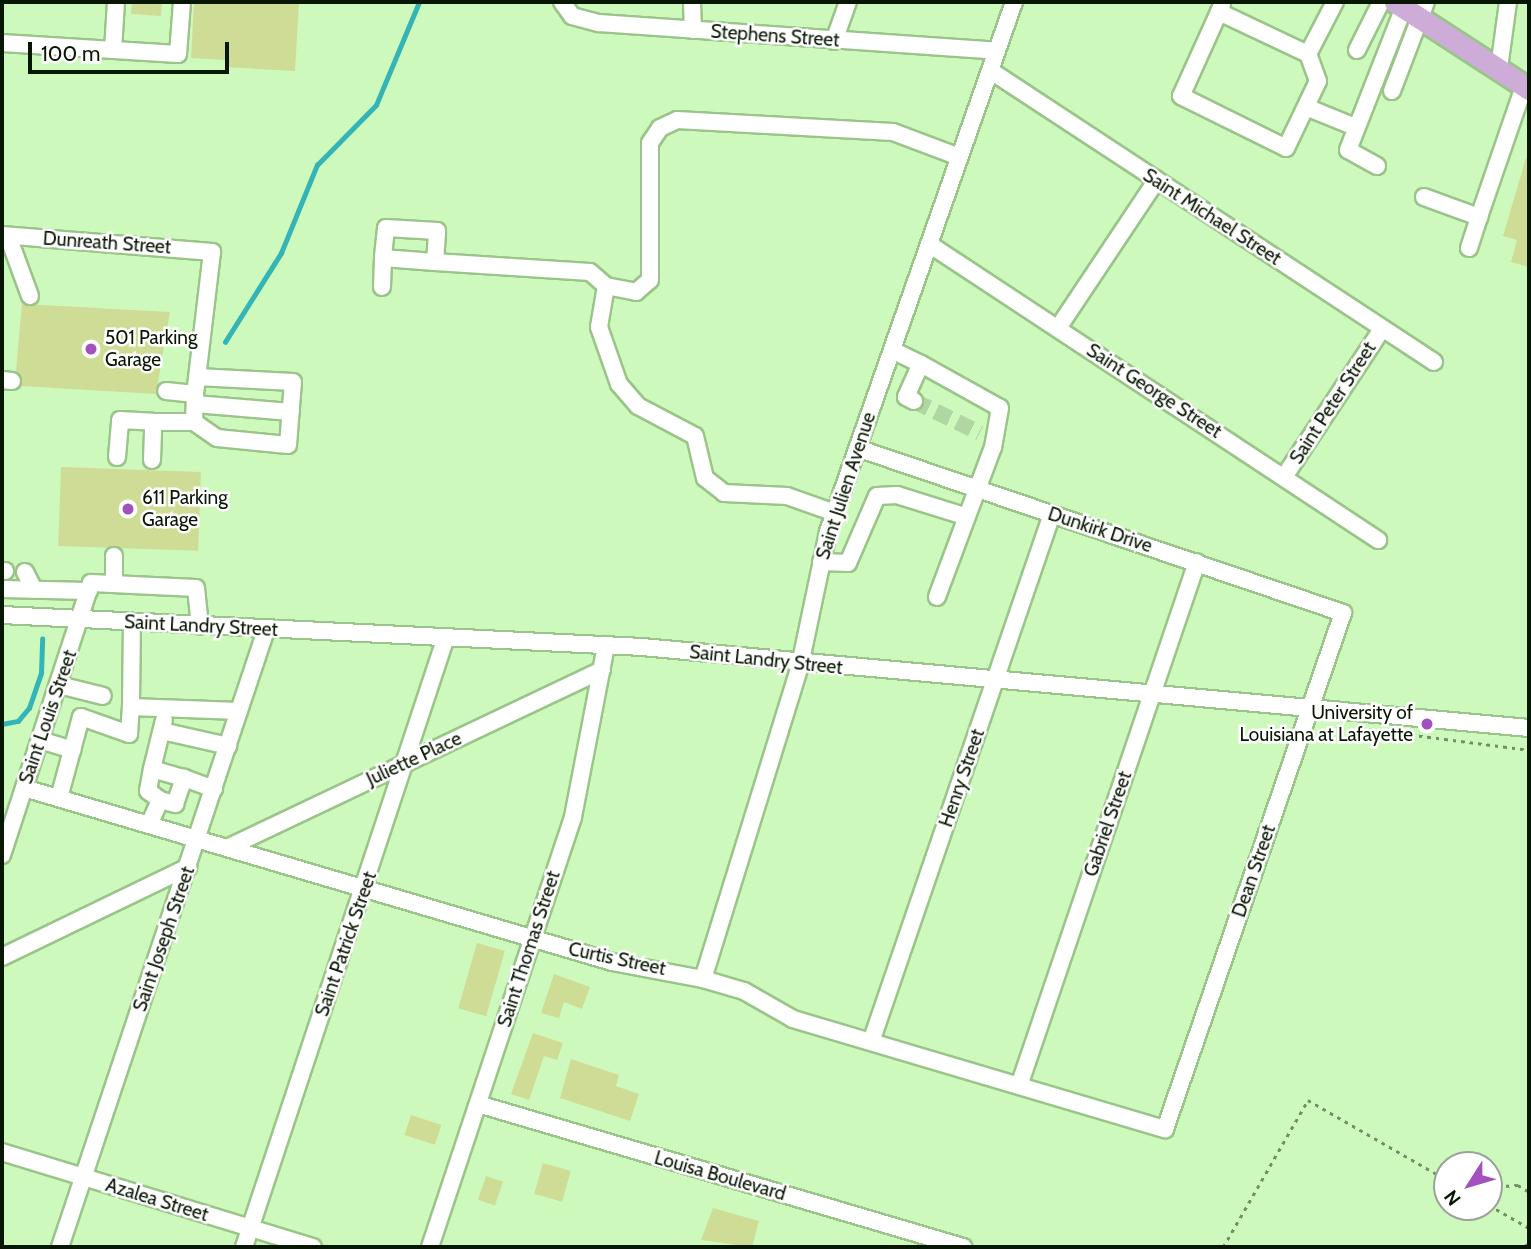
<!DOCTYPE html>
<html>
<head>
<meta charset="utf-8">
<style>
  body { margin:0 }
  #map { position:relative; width:1531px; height:1249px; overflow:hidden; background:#cef9bd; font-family:Cabin,sans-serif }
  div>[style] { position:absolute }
  .stream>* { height:4.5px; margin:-2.25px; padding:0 2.25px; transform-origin:2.25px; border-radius:2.25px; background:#33b4b7 }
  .building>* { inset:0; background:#cfdc96; transform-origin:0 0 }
  .minor-tunnel>* { height:16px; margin-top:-8px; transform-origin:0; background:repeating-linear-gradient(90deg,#b0d7a1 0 16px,transparent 0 24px) }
  .path>* { height:2.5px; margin-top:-1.25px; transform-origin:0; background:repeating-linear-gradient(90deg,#718f66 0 3.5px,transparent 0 8.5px) }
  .roads { filter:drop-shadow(2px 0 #9ac489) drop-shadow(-2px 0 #9ac489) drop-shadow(0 2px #9ac489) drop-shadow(0 -2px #9ac489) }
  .minor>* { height:16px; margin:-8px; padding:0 8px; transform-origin:8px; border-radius:8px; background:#fff }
  .major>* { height:21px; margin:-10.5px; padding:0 10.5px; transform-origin:10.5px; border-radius:10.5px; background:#cdadd8 }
  .dots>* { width:19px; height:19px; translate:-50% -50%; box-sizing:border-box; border:4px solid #fff; border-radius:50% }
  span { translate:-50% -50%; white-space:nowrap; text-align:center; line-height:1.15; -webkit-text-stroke:5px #fff; paint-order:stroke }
  .street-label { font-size:19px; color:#081703 }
  .poi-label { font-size:19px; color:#081703 }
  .left { translate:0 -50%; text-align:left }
  .right { translate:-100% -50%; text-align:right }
  .frame { position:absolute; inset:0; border:4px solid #081703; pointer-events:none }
  .north { position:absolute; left:1433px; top:1151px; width:70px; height:70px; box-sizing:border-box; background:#fff; border:2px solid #9ca29a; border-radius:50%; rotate:233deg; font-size:19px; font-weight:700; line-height:28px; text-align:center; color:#081703 }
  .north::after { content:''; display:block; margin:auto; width:24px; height:32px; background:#a451c0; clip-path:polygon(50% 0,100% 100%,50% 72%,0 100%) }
  .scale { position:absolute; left:28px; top:42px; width:201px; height:32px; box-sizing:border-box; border:4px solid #081703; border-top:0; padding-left:9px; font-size:21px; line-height:24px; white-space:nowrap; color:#081703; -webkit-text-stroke:5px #fff; paint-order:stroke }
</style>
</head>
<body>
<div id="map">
  <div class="stream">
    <div style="left:225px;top:342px;width:105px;rotate:-57.8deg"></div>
    <div style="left:281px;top:253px;width:95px;rotate:-67.8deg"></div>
    <div style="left:317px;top:165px;width:84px;rotate:-45.5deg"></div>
    <div style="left:376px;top:105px;width:112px;rotate:-67.3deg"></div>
    <div style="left:2px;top:724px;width:16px;rotate:-11deg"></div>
    <div style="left:18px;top:721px;width:17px;rotate:-50deg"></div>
    <div style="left:29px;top:708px;width:37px;rotate:-71deg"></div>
    <div style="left:41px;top:673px;width:34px;rotate:-88deg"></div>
  </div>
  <div class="building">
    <div style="clip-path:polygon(132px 2px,162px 2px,161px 16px,131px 14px)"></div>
    <div style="clip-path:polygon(194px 2px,299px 2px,295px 71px,225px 67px,225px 60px,191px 58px)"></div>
    <div style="clip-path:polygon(1526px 158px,1529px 158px,1529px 267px,1511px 262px,1517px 240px,1503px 236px)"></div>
    <div style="clip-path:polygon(22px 304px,170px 312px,156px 394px,21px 386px,16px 371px)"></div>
    <div style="left:61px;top:467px;width:140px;height:79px;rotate:2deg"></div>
    <div style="left:477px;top:943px;width:29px;height:68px;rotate:16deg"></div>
    <div style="clip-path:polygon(554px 974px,590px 987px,582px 1009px,564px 1002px,559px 1018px,541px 1013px)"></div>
    <div style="clip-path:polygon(533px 1033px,563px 1043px,557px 1060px,544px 1056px,529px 1100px,511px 1094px)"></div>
    <div style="clip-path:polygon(571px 1059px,619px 1075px,616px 1086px,639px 1094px,630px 1121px,560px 1098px)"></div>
    <div style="left:411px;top:1115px;width:32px;height:21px;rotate:18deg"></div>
    <div style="left:543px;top:1163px;width:29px;height:32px;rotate:16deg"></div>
    <div style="left:486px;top:1176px;width:18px;height:25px;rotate:19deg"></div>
    <div style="clip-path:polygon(713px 1208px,759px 1221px,752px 1247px,701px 1240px)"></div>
  </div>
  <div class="minor-tunnel">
    <div style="left:914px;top:401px;width:73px;rotate:25.9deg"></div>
  </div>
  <div class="path">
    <div style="left:1360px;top:728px;width:170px;rotate:7.4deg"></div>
    <div style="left:1489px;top:1187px;width:29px;rotate:-4deg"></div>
    <div style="left:1518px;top:1185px;width:13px;rotate:32deg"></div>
    <div style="left:1489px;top:1205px;width:46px;rotate:29.9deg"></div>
    <div style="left:1223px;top:1247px;width:170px;rotate:-60deg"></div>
    <div style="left:1308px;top:1100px;width:160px;rotate:29.9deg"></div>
    <div style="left:1525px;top:1247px;width:9px;rotate:-63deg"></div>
  </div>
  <div class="roads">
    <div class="minor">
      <div style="left:562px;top:2px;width:17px;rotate:54deg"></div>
      <div style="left:572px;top:16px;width:28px;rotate:15deg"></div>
      <div style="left:599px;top:23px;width:399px;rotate:4deg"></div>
      <div style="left:692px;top:2px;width:28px;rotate:88deg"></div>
      <div style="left:1222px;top:5px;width:8px;rotate:113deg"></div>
      <div style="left:1219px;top:12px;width:98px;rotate:25.3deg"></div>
      <div style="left:1308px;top:54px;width:59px;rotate:-62.6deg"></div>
      <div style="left:1219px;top:12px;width:92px;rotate:114.3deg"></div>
      <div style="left:1181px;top:96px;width:117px;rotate:26.3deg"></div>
      <div style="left:1286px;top:148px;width:74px;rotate:-64.5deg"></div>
      <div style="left:1318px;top:81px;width:29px;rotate:-110deg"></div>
      <div style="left:834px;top:41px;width:41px;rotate:-70.3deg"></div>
      <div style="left:2px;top:43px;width:176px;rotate:3.6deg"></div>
      <div style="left:178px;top:54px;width:52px;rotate:-85.6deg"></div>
      <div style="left:113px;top:50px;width:48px;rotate:-86.4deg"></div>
      <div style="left:1357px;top:50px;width:54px;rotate:-63.4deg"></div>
      <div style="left:1499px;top:68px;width:67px;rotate:-82.2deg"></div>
      <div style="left:991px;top:71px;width:530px;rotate:33.3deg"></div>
      <div style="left:1392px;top:91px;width:95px;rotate:-69.1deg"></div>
      <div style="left:1306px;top:107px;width:48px;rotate:22.2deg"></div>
      <div style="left:1377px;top:166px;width:33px;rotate:-151deg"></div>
      <div style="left:1348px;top:150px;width:154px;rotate:-68.6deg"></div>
      <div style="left:1424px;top:197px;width:59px;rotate:20deg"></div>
      <div style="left:1479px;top:217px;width:139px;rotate:-71deg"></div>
      <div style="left:2px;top:235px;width:211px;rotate:4.6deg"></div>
      <div style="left:212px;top:252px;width:143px;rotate:96.8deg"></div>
      <div style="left:195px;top:394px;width:29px;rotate:-174deg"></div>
      <div style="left:8px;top:236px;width:64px;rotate:69.9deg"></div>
      <div style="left:929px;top:244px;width:538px;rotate:33.39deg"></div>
      <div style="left:1469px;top:248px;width:33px;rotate:-72deg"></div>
      <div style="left:435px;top:262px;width:31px;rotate:-86deg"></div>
      <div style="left:437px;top:231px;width:51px;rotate:-176.6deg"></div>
      <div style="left:386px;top:228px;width:30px;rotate:96deg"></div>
      <div style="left:383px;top:258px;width:52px;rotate:4.4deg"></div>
      <div style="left:435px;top:262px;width:155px;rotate:3.7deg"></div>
      <div style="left:590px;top:272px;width:21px;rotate:41deg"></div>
      <div style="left:606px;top:286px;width:31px;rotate:11deg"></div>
      <div style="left:636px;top:292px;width:18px;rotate:-41deg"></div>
      <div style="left:650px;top:280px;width:137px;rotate:-90deg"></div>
      <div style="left:650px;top:143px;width:18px;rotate:-56deg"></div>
      <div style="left:660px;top:128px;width:19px;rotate:-25deg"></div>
      <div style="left:677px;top:120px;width:216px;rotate:3.2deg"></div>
      <div style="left:893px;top:132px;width:71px;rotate:20.7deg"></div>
      <div style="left:606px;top:286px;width:42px;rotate:99.7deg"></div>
      <div style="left:599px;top:327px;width:60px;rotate:70.7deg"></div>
      <div style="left:619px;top:384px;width:29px;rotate:49deg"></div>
      <div style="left:638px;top:406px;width:64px;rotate:27.8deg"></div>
      <div style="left:695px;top:436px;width:43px;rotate:76.6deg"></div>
      <div style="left:705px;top:478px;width:24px;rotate:38deg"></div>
      <div style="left:724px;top:493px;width:63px;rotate:2.7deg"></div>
      <div style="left:787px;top:496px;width:51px;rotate:19.5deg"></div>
      <div style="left:382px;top:287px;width:29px;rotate:-88deg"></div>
      <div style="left:1058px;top:328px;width:177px;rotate:-56.3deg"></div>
      <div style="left:892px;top:350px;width:32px;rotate:26deg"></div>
      <div style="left:2px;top:380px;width:10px;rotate:6deg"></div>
      <div style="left:195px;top:394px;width:28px;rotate:92deg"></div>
      <div style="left:194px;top:422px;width:28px;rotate:35deg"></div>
      <div style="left:217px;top:438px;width:71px;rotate:5.6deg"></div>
      <div style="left:288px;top:445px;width:63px;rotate:-85.5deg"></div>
      <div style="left:293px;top:382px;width:96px;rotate:-177deg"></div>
      <div style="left:914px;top:401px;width:9px;rotate:-153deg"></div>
      <div style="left:906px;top:397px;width:36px;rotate:-66deg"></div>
      <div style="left:921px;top:364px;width:90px;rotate:29.1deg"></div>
      <div style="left:1000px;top:408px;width:40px;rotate:100deg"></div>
      <div style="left:993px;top:447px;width:160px;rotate:110.5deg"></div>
      <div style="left:195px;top:404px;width:96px;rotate:4.8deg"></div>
      <div style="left:117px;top:457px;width:37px;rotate:-85deg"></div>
      <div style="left:120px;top:420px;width:33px;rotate:3deg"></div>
      <div style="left:152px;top:460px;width:38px;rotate:-88deg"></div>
      <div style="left:153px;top:422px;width:41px"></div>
      <div style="left:1284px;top:477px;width:178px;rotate:-56.5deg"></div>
      <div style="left:821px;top:562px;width:27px;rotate:2deg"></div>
      <div style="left:848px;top:563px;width:73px;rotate:-66.6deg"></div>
      <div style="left:877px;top:496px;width:20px;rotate:-3deg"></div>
      <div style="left:897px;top:495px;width:70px;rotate:17.4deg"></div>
      <div style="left:2px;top:571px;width:3px"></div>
      <div style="left:25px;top:572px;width:20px;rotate:63deg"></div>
      <div style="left:114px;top:584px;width:28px;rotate:-90deg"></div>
      <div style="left:2px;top:589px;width:87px;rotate:1.3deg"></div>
      <div style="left:2px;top:615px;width:641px;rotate:2.86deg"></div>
      <div style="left:642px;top:647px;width:891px;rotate:5.22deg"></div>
      <div style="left:132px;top:622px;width:85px;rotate:90.7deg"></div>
      <div style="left:131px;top:707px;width:108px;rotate:2.1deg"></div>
      <div style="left:59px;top:685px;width:45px;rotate:14deg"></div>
      <div style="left:162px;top:731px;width:68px;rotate:12.8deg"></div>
      <div style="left:40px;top:740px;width:34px;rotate:17deg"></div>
      <div style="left:152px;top:769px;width:50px;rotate:-76.2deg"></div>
      <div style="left:24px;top:788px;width:613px;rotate:16.48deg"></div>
      <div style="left:612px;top:962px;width:93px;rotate:10.6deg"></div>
      <div style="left:703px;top:979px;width:43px;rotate:16.3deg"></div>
      <div style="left:744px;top:991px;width:56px;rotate:29.7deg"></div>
      <div style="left:793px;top:1019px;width:388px;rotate:16.5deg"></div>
      <div style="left:1165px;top:1129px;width:546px;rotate:-70.97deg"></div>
      <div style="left:1343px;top:613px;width:513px;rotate:-161.25deg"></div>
      <div style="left:59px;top:798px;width:84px;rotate:-74.8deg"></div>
      <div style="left:81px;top:717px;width:51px;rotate:19.5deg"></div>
      <div style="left:129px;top:734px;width:27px;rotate:-86deg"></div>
      <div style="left:160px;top:800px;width:15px;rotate:-143deg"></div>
      <div style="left:148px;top:791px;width:22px;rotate:-80deg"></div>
      <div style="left:152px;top:769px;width:33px;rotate:16deg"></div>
      <div style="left:149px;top:825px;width:27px;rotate:-66deg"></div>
      <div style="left:160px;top:800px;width:16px;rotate:15deg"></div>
      <div style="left:175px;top:804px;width:28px;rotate:-71deg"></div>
      <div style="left:184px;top:778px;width:32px;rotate:20deg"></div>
      <div style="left:227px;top:848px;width:415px;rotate:-25.4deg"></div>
      <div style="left:2px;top:855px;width:286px;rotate:-71.9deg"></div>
      <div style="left:91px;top:583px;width:105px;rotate:2.7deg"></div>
      <div style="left:196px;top:588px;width:38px;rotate:84deg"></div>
      <div style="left:2px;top:957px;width:207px;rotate:-25.8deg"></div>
      <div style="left:703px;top:979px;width:329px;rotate:-72.8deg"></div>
      <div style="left:800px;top:665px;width:136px;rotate:-78.1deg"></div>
      <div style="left:828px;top:532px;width:562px;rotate:-70.66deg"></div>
      <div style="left:871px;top:1042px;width:558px;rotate:-71.08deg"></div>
      <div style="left:1019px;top:1086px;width:553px;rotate:-71.24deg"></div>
      <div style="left:478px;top:1104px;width:506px;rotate:16.43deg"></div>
      <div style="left:2px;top:1152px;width:325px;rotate:17deg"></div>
      <div style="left:60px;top:1247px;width:650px;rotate:-71.54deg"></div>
      <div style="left:244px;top:1247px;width:639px;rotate:-71.68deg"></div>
      <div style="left:430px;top:1247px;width:453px;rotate:-71.6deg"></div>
      <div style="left:573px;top:817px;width:175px;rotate:-79.1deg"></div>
    </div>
    <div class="major">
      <div style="left:1395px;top:2px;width:160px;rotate:33deg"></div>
    </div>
  </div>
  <div class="dots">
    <div style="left:91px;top:349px;background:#a451c0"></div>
    <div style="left:128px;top:509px;background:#a451c0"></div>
    <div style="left:1427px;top:724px;background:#a451c0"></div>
  </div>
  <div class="street-label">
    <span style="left:775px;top:36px;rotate:4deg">Stephens Street</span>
    <span style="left:1212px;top:217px;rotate:33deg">Saint Michael Street</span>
    <span style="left:107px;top:243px;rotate:4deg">Dunreath Street</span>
    <span style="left:1154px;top:391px;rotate:33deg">Saint George Street</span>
    <span style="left:1333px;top:403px;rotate:-57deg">Saint Peter Street</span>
    <span style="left:846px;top:486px;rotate:-72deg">Saint Julien Avenue</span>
    <span style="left:1100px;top:530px;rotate:18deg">Dunkirk Drive</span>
    <span style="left:201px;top:626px;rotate:3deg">Saint Landry Street</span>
    <span style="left:766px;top:660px;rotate:6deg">Saint Landry Street</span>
    <span style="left:48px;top:717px;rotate:-71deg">Saint Louis Street</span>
    <span style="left:414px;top:759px;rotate:-25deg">Juliette Place</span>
    <span style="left:962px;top:778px;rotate:-71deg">Henry Street</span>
    <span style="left:1108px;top:824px;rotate:-71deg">Gabriel Street</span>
    <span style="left:1254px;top:871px;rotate:-71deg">Dean Street</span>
    <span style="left:164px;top:939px;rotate:-71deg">Saint Joseph Street</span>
    <span style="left:346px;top:944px;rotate:-71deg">Saint Patrick Street</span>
    <span style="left:529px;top:949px;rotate:-72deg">Saint Thomas Street</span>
    <span style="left:617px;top:959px;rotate:12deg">Curtis Street</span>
    <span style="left:720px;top:1176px;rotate:16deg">Louisa Boulevard</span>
    <span style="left:157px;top:1200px;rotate:17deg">Azalea Street</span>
  </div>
  <div class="poi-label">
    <span class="left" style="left:105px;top:349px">501 Parking<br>Garage</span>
    <span class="left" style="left:142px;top:509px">611 Parking<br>Garage</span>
    <span class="right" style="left:1413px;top:724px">University of<br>Louisiana at Lafayette</span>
  </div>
  <div class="frame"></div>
  <div class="north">N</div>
  <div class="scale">100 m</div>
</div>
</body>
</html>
